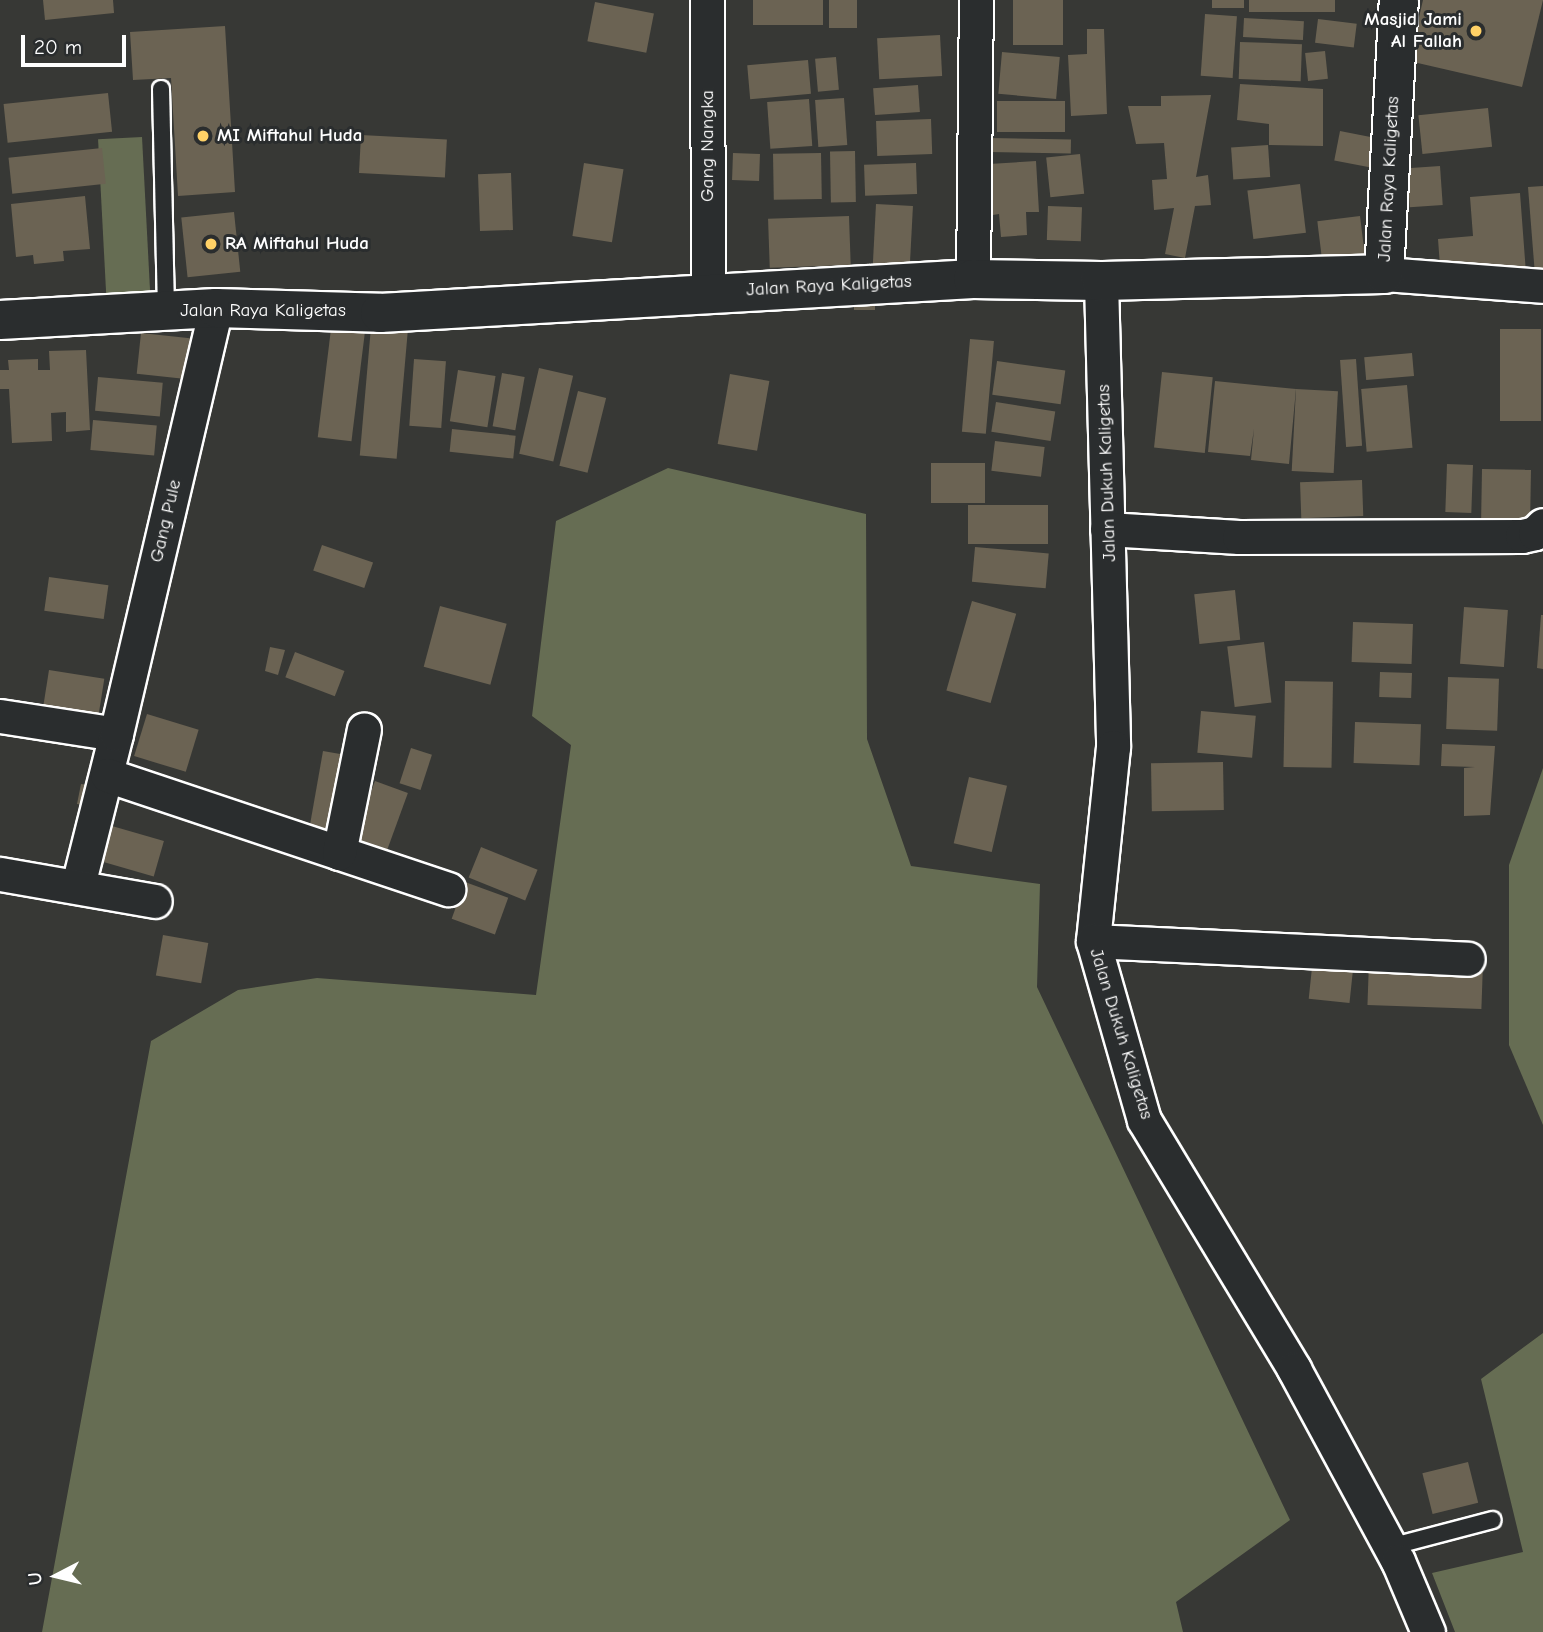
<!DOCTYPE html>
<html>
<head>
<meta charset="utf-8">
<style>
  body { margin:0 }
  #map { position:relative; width:1543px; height:1632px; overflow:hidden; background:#373835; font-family:"Comic Neue",sans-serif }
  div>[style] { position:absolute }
  .green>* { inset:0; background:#666d53; transform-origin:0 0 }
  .building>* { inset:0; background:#6b6353; transform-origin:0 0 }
  .roads { filter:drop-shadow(2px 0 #fff) drop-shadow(-2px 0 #fff) drop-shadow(0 2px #fff) drop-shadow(0 -2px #fff) }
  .service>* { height:16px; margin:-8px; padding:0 8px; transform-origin:8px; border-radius:8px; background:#2a2d2e }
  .minor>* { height:33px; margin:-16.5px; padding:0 16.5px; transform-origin:16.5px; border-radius:16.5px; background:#2a2d2e }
  .secondary>* { height:38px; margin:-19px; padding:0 19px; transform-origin:19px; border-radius:19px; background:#2a2d2e }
  .dots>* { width:19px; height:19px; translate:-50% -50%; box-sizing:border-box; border:4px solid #2a2d2e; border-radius:50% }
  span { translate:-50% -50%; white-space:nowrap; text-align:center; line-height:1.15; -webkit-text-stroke:6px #2a2d2e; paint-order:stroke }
  .poi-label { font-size:19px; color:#fff; font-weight:700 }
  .right { translate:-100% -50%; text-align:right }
  .left { translate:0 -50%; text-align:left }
  .street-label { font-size:19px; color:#fff }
  .north { position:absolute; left:21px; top:1541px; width:70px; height:70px; -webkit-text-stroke:5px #2a2d2e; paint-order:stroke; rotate:263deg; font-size:19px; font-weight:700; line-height:28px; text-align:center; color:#fff }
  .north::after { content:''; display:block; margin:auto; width:24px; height:32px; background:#fff; clip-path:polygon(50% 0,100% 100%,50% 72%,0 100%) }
  .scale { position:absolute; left:21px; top:35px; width:105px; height:32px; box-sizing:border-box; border:4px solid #fff; border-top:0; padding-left:9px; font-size:21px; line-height:24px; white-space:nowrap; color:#fff; -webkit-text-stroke:5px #2a2d2e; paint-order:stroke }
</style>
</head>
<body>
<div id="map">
  <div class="green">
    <div style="left:142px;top:137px;width:154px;height:44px;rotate:87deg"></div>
    <div style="clip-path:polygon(668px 468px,866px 514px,867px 739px,911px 866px,1040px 884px,1037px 987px,1290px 1520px,1176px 1602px,1183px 1632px,42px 1632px,151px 1041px,238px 990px,317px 978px,536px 995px,571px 745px,532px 716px,556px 521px)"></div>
    <div style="clip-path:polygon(1543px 768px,1543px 1125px,1509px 1045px,1509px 865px)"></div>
    <div style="clip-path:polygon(1543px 1333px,1543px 1632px,1455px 1632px,1432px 1573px,1523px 1552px,1481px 1379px)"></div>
  </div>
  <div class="building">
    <div style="clip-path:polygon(43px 0,113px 0,114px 13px,45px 20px)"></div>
    <div style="left:753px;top:0;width:70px;height:25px"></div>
    <div style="left:829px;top:0;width:28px;height:28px"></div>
    <div style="left:1013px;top:0;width:50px;height:45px"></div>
    <div style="left:1212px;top:0;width:32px;height:8px"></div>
    <div style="left:1249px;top:0;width:86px;height:12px"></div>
    <div style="clip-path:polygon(1423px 0,1543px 0,1522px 87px,1409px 61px)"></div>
    <div style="left:595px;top:2px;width:60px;height:40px;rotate:11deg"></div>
    <div style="left:1205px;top:14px;width:32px;height:62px;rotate:4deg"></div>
    <div style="left:1244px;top:18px;width:60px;height:19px;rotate:3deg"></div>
    <div style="left:1318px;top:19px;width:39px;height:24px;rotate:7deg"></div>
    <div style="clip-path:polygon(225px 26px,235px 192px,178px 196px,171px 78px,133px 80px,130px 32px)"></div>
    <div style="clip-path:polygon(1087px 29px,1104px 29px,1107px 114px,1071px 116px,1068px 55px,1087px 54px)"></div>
    <div style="left:940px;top:35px;width:41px;height:63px;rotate:87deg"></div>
    <div style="left:1240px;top:42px;width:62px;height:37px;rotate:2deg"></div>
    <div style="left:1325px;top:51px;width:28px;height:20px;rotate:84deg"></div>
    <div style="left:1002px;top:52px;width:58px;height:42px;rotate:5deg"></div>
    <div style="left:836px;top:57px;width:33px;height:21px;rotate:85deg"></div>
    <div style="left:808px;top:60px;width:34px;height:61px;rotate:85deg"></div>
    <div style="clip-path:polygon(1240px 84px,1323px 89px,1323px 146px,1269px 145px,1269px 124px,1237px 120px)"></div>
    <div style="left:918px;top:85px;width:27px;height:45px;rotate:86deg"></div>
    <div style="left:108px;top:93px;width:39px;height:105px;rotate:84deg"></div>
    <div style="clip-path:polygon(1211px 95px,1196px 177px,1208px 175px,1211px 205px,1195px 206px,1185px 258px,1165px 254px,1174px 208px,1154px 210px,1152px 180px,1167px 179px,1164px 143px,1136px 144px,1128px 106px,1161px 106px,1161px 96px)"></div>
    <div style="left:844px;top:98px;width:47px;height:29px;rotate:86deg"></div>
    <div style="left:809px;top:99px;width:47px;height:42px;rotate:86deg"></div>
    <div style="left:997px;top:101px;width:68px;height:31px"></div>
    <div style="left:1488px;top:108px;width:39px;height:70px;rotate:84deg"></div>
    <div style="left:931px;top:119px;width:35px;height:55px;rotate:88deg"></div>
    <div style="left:1340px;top:131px;width:48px;height:30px;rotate:11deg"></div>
    <div style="left:361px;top:135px;width:86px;height:38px;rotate:3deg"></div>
    <div style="left:990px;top:138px;width:81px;height:14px;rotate:1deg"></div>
    <div style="left:1268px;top:145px;width:32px;height:37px;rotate:86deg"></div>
    <div style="left:102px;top:148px;width:36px;height:94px;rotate:84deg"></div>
    <div style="left:855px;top:151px;width:51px;height:25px;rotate:89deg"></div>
    <div style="left:733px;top:153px;width:27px;height:27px;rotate:2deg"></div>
    <div style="left:821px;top:153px;width:46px;height:48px;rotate:89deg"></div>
    <div style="left:1080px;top:154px;width:40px;height:34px;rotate:84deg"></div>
    <div style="clip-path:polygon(1036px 161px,1039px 212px,1026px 212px,1027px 235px,1001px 237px,999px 214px,993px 215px,989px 164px)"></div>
    <div style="left:584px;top:163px;width:40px;height:74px;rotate:9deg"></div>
    <div style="left:916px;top:163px;width:31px;height:52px;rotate:88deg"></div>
    <div style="left:1440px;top:166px;width:39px;height:33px;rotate:86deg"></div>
    <div style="left:511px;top:173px;width:57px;height:33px;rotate:88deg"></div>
    <div style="left:1300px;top:184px;width:49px;height:53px;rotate:83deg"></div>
    <div style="clip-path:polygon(1543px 186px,1543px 274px,1535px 275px,1528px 187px)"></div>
    <div style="clip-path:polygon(1520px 193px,1526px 273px,1441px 280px,1438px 239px,1473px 236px,1470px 197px)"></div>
    <div style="clip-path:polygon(85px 196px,90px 249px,63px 251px,64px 261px,34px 264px,33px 255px,16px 257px,11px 204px)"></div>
    <div style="left:876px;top:204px;width:37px;height:70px;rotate:3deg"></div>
    <div style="left:1048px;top:206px;width:34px;height:34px;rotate:2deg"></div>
    <div style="left:234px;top:212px;width:60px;height:53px;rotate:84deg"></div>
    <div style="left:849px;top:216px;width:49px;height:81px;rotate:88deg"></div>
    <div style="left:1360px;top:216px;width:40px;height:43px;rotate:83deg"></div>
    <div style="left:854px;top:288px;width:21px;height:22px"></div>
    <div style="left:371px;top:327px;width:37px;height:129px;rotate:5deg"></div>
    <div style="left:331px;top:329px;width:34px;height:109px;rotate:7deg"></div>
    <div style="left:1500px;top:329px;width:41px;height:92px"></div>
    <div style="left:141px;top:333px;width:54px;height:41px;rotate:6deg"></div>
    <div style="left:970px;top:339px;width:24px;height:93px;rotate:5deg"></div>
    <div style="clip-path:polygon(86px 350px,90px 430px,66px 432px,66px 412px,51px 413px,52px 441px,12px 443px,9px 389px,0 389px,0 370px,9px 370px,8px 360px,38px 359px,38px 370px,50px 370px,49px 351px)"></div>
    <div style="left:1412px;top:353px;width:23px;height:48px;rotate:85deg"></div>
    <div style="left:414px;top:359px;width:32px;height:67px;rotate:4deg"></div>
    <div style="left:1356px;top:359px;width:87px;height:16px;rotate:86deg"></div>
    <div style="left:997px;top:361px;width:69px;height:34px;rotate:8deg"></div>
    <div style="left:539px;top:368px;width:35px;height:88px;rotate:13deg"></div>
    <div style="left:458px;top:370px;width:38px;height:52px;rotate:9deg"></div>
    <div style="left:1162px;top:372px;width:51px;height:76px;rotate:6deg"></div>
    <div style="left:502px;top:373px;width:23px;height:54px;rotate:10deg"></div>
    <div style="left:730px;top:374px;width:40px;height:71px;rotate:10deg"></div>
    <div style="left:98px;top:377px;width:65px;height:34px;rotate:5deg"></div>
    <div style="clip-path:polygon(1215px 381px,1296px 389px,1289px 464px,1251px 460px,1254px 429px,1250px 456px,1208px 452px)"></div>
    <div style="left:1407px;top:385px;width:63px;height:46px;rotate:85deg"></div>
    <div style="left:1296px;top:389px;width:42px;height:82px;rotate:3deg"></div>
    <div style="left:578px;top:391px;width:29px;height:77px;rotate:14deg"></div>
    <div style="left:996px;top:402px;width:60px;height:30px;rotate:9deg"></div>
    <div style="left:93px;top:420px;width:64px;height:30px;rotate:5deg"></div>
    <div style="left:452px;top:429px;width:64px;height:23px;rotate:6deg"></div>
    <div style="left:995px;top:441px;width:50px;height:30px;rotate:7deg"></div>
    <div style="left:931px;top:463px;width:54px;height:40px"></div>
    <div style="left:1447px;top:464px;width:26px;height:48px;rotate:2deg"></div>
    <div style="left:1482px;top:469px;width:49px;height:54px;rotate:1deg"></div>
    <div style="left:1362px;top:480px;width:36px;height:62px;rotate:88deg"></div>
    <div style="left:968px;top:505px;width:80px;height:39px"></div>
    <div style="left:322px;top:545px;width:54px;height:27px;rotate:19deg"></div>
    <div style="left:975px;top:547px;width:74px;height:35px;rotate:5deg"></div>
    <div style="left:49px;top:577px;width:60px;height:34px;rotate:8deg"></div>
    <div style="left:1235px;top:590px;width:50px;height:41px;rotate:84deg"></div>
    <div style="left:972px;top:601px;width:46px;height:93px;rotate:16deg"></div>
    <div style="left:440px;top:606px;width:69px;height:63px;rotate:15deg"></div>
    <div style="left:1464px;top:607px;width:44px;height:57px;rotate:4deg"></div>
    <div style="clip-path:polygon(1541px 615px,1543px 615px,1543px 669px,1537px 668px)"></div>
    <div style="left:1353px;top:622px;width:60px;height:40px;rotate:2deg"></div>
    <div style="left:1264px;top:642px;width:61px;height:37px;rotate:83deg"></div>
    <div style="clip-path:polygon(270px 647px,285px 650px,278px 675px,265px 671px)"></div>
    <div style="left:295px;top:652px;width:53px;height:27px;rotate:21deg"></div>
    <div style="left:49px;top:670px;width:56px;height:49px;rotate:9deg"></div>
    <div style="left:1380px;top:672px;width:32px;height:25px;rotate:2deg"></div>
    <div style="left:1448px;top:677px;width:51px;height:52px;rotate:2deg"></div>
    <div style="left:1285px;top:681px;width:48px;height:86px;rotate:1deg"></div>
    <div style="left:1201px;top:711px;width:55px;height:42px;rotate:5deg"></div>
    <div style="left:147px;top:714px;width:54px;height:44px;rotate:17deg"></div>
    <div style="left:1355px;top:722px;width:66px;height:41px;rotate:2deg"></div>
    <div style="clip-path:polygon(1442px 744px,1495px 746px,1490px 815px,1464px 816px,1464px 768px,1475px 767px,1441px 766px)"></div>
    <div style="left:411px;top:748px;width:22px;height:37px;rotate:18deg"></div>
    <div style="left:323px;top:751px;width:29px;height:83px;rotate:10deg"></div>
    <div style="left:1223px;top:762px;width:48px;height:72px;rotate:89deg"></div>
    <div style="left:969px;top:777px;width:39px;height:68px;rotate:13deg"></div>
    <div style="left:375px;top:781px;width:35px;height:66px;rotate:20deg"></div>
    <div style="clip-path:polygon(81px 784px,96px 786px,91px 806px,77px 804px)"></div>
    <div style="left:112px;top:826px;width:54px;height:37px;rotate:16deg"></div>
    <div style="left:481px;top:847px;width:61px;height:33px;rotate:22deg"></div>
    <div style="left:465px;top:882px;width:46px;height:39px;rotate:20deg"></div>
    <div style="left:163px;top:935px;width:46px;height:41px;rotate:10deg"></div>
    <div style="left:1313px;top:958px;width:41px;height:41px;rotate:6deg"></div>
    <div style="left:1369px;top:961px;width:114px;height:44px;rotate:2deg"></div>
    <div style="left:1468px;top:1462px;width:42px;height:47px;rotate:76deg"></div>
  </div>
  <div class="roads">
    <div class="service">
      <div style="left:161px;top:89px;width:222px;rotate:88.7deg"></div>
      <div style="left:1390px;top:1547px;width:106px;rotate:-14.7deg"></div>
    </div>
    <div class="minor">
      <div style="left:707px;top:0;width:292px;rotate:89.8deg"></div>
      <div style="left:1384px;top:274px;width:159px;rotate:4.3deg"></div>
      <div style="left:973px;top:279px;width:279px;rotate:-89.4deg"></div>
      <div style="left:1101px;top:281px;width:466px;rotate:88.5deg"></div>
      <div style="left:1113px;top:747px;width:195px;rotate:95.9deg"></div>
      <div style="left:1093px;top:941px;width:186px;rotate:74.1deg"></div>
      <div style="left:1144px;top:1120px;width:291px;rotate:58.9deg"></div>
      <div style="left:1294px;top:1369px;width:218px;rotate:61.6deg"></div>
      <div style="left:1398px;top:1561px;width:77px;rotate:67.1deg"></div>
      <div style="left:1107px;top:529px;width:132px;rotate:3.5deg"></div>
      <div style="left:1239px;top:537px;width:283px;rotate:-0.2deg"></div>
      <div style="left:1522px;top:536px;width:13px;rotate:-13deg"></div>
      <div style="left:1535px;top:533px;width:11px;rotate:-45deg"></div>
      <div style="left:0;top:716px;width:117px;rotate:8.8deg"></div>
      <div style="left:116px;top:734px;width:156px;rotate:104.1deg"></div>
      <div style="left:116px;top:734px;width:438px;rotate:-76.8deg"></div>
      <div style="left:107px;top:775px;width:360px;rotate:18.5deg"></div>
      <div style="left:339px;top:853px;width:126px;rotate:-78.6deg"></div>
      <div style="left:0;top:874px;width:157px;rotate:9.9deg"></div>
      <div style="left:1093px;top:941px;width:375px;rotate:2.7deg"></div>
    </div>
    <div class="secondary">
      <div style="left:0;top:320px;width:216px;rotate:-3.2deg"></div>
      <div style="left:216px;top:308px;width:164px;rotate:1.7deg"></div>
      <div style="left:380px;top:313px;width:594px;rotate:-3.28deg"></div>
      <div style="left:973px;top:279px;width:128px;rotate:0.9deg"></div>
      <div style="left:1101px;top:281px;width:283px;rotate:-1.4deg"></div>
      <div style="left:1384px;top:274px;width:274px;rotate:-86.9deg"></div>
    </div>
  </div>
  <div class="dots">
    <div style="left:1476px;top:31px;background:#ffd166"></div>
    <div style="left:203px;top:136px;background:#ffd166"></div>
    <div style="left:211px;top:244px;background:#ffd166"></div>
  </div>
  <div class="poi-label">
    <span class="right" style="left:1462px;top:31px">Masjid Jami<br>Al Fallah</span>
    <span class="left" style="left:217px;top:136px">MI Miftahul Huda</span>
    <span class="left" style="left:225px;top:244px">RA Miftahul Huda</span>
  </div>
  <div class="street-label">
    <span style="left:708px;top:146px;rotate:-90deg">Gang Nangka</span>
    <span style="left:1389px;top:179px;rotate:-87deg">Jalan Raya Kaligetas</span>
    <span style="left:829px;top:286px;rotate:-3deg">Jalan Raya Kaligetas</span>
    <span style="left:263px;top:311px">Jalan Raya Kaligetas</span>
    <span style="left:1107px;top:473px;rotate:-92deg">Jalan Dukuh Kaligetas</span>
    <span style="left:166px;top:521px;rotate:-77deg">Gang Pule</span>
    <span style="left:1121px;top:1034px;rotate:73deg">Jalan Dukuh Kaligetas</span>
  </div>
  <div class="north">U</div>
  <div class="scale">20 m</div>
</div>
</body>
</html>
